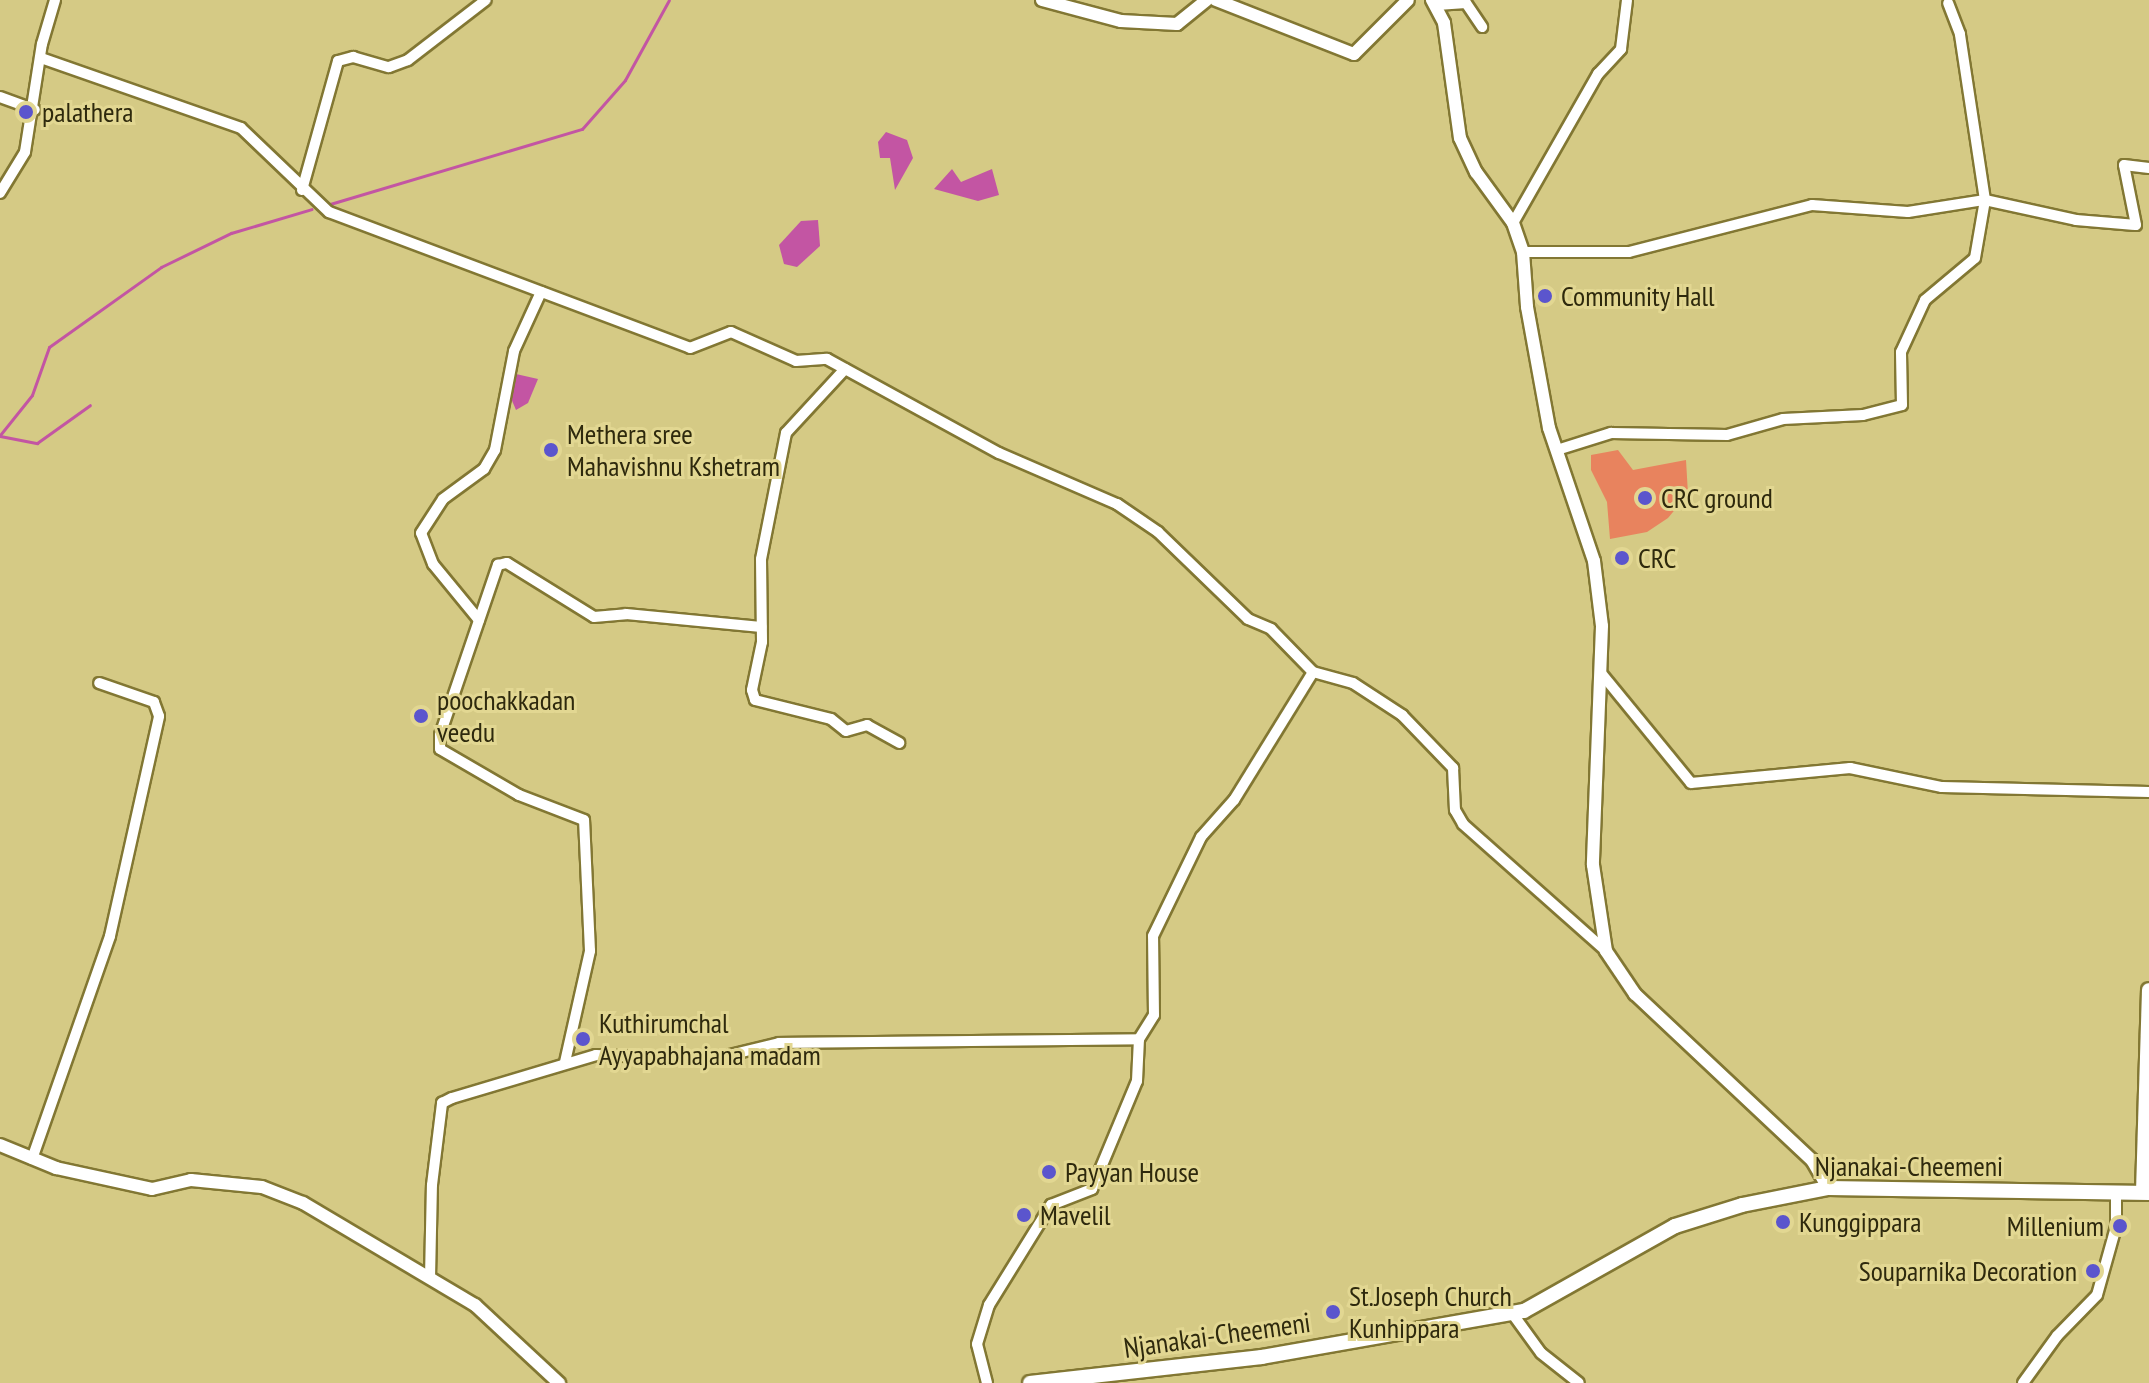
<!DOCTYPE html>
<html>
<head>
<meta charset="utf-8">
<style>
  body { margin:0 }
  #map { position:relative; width:2149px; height:1383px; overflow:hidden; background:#d5ca85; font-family:"PT Sans Narrow",sans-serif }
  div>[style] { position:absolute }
  .green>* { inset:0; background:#e8835e }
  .water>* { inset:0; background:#c355a3 }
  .stream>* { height:3px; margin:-1.5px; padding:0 1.5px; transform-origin:1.5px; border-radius:1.5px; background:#c355a3 }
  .roads { filter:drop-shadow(2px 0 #827733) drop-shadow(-2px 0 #827733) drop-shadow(0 2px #827733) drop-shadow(0 -2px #827733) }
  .minor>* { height:10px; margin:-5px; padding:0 5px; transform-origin:5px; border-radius:5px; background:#fff }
  .tertiary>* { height:12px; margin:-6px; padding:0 6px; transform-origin:6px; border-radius:6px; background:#fff }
  .secondary>* { height:14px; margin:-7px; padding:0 7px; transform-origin:7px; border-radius:7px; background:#fff }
  .dots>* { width:22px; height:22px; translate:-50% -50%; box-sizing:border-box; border:4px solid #e2d792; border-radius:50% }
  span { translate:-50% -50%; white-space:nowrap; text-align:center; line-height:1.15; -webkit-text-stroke:6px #e2d792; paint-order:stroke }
  .poi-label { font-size:28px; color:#2e290d }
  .left { translate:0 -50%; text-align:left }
  .right { translate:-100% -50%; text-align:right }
  .street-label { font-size:28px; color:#2e290d }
</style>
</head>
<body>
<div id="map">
  <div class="green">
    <div style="clip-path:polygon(1618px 450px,1633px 470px,1686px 460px,1688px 494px,1668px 518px,1647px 532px,1610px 539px,1607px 502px,1591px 470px,1591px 455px)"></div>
  </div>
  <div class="water">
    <div style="clip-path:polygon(886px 132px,907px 140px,913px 158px,895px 190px,890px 158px,880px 158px,878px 142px)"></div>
    <div style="clip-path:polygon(952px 169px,961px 182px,992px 169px,999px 195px,978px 201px,934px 189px)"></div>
    <div style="clip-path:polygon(818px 220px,820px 246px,797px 267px,784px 264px,779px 245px,801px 221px)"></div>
    <div style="clip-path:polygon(516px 374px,538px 379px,528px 403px,516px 410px,507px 389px)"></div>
  </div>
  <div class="stream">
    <div style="left:330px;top:204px;width:263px;rotate:-16.6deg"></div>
    <div style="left:582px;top:129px;width:65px;rotate:-48.7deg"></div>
    <div style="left:625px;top:80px;width:91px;rotate:-61.2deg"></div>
    <div style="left:0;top:435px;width:51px;rotate:-51.3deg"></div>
    <div style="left:32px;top:395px;width:51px;rotate:-70.5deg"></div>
    <div style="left:49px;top:347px;width:138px;rotate:-35.5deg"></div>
    <div style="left:161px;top:267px;width:78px;rotate:-25.9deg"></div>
    <div style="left:231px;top:233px;width:84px;rotate:-16.5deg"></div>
    <div style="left:0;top:436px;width:38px;rotate:11deg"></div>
    <div style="left:37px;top:443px;width:65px;rotate:-35.6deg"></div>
  </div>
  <div class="roads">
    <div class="minor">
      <div style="left:1437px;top:5px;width:29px;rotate:-4deg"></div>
      <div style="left:1466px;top:3px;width:29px;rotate:56deg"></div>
      <div style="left:41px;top:58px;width:212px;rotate:19.3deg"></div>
      <div style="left:241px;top:128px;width:122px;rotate:43.7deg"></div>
      <div style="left:329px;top:212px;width:386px;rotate:20.6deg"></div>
      <div style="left:690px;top:348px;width:44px;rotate:-21.3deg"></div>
      <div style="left:731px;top:332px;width:71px;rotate:24deg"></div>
      <div style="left:796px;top:361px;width:31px;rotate:-4deg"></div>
      <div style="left:827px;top:359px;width:196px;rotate:28.7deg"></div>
      <div style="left:999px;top:453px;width:129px;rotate:23.4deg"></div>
      <div style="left:1117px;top:504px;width:50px;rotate:34.3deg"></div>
      <div style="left:1158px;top:532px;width:125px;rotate:44deg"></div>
      <div style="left:1248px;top:619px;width:25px;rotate:23deg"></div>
      <div style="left:1271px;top:629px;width:60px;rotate:45.7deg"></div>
      <div style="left:1313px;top:672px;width:41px;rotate:15.4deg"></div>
      <div style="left:1353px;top:683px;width:59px;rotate:33.1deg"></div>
      <div style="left:1402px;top:715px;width:74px;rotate:46.1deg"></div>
      <div style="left:1453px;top:768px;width:42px;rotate:87.3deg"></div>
      <div style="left:1455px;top:810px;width:16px;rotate:60deg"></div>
      <div style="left:1463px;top:824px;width:191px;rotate:41.6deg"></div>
      <div style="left:0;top:97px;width:37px;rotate:20deg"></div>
      <div style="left:302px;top:190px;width:134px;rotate:-74.4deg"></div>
      <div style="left:338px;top:61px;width:16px;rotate:-15deg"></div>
      <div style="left:353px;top:57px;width:37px;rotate:16deg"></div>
      <div style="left:389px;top:67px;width:20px;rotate:-20deg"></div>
      <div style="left:408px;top:60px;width:98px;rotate:-37.6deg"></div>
      <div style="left:0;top:193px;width:48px;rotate:-58.6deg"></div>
      <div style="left:25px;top:152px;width:109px;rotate:-81.1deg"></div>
      <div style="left:42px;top:44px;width:46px;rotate:-73.5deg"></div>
      <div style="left:1513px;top:223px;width:172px;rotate:-60.3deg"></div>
      <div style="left:1598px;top:74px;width:34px;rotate:-47deg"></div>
      <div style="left:1621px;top:49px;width:49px;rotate:-83deg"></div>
      <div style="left:1523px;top:252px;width:106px"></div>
      <div style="left:1629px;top:252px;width:189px;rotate:-14.4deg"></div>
      <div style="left:1812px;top:205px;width:96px;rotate:4.2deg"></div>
      <div style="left:1908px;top:212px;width:78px;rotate:-8.9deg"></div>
      <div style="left:1985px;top:200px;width:93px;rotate:12.4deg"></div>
      <div style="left:2076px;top:220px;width:60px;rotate:4.8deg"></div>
      <div style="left:2136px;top:225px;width:61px;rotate:-101.3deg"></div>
      <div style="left:2124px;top:165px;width:25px;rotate:7deg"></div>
      <div style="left:845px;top:369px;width:87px;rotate:132.7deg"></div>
      <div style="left:786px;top:433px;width:128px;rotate:101.2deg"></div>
      <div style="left:761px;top:559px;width:83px;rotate:89.3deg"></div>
      <div style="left:762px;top:642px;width:49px;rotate:101.8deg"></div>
      <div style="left:752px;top:690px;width:10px;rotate:73deg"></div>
      <div style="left:755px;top:700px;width:78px;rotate:14deg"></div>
      <div style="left:831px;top:719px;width:19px;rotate:39deg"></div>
      <div style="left:846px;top:731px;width:22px;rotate:-16deg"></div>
      <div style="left:867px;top:725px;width:37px;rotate:29deg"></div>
      <div style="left:1557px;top:450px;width:57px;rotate:-17.5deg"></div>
      <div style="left:1611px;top:433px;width:116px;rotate:1deg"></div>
      <div style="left:1727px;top:435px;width:58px;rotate:-15.9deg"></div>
      <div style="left:1783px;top:419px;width:80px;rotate:-2.9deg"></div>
      <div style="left:1863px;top:415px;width:40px;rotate:-14.4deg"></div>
      <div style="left:1902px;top:405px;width:53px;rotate:-91.1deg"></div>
      <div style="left:1901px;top:352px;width:57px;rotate:-65.2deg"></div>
      <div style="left:1925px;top:300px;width:65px;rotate:-40deg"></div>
      <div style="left:1975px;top:258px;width:59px;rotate:-80.2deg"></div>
      <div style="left:1985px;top:200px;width:168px;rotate:-98.6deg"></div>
      <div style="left:1960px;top:34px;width:33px;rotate:-111deg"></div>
      <div style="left:479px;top:620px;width:72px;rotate:-129.4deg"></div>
      <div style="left:433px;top:564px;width:33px;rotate:-111deg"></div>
      <div style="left:421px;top:533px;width:40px;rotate:-57.1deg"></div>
      <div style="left:443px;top:499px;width:51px;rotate:-36.2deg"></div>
      <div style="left:484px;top:469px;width:22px;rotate:-60deg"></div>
      <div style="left:495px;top:450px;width:101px;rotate:-79.1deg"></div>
      <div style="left:514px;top:351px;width:65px;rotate:-65.4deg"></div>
      <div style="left:1601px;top:673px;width:142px;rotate:50.7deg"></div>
      <div style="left:1691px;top:783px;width:160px;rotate:-5.4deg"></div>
      <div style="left:1850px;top:768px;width:94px;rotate:11.7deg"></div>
      <div style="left:1942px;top:787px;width:207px;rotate:1.4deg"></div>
      <div style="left:565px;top:1062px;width:114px;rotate:-77.3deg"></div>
      <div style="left:590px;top:951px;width:131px;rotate:-92.6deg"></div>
      <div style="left:584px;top:820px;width:70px;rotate:-159deg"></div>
      <div style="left:519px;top:795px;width:91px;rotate:-149.8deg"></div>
      <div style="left:440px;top:749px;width:14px;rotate:-90deg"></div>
      <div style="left:440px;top:735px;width:180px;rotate:-71.2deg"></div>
      <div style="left:498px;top:565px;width:9px;rotate:-13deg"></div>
      <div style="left:507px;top:563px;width:102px;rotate:31.8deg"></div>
      <div style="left:594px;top:617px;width:32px;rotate:-5deg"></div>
      <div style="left:626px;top:614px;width:136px;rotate:5.5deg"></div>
      <div style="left:32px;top:1159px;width:236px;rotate:-70.7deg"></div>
      <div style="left:110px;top:936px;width:225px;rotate:-77.4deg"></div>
      <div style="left:159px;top:716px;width:15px;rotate:-110deg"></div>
      <div style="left:154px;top:702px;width:58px;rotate:-160.9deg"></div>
      <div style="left:430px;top:1278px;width:93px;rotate:-88.8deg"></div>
      <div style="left:432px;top:1185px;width:83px;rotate:-83deg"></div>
      <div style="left:442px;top:1103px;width:11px;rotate:-27deg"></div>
      <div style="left:452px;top:1098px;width:150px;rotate:-16.6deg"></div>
      <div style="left:596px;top:1055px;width:117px;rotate:2deg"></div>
      <div style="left:713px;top:1059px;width:68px;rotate:-13.6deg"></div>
      <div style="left:779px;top:1043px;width:360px;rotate:-0.6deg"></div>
      <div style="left:1512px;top:1313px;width:49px;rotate:54.1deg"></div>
      <div style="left:1541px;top:1353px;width:48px;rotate:38.3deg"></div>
      <div style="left:987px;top:1383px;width:40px;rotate:-104.4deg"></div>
      <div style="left:977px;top:1344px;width:41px;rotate:-72.9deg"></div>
      <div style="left:989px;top:1305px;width:118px;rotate:-58.2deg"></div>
      <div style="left:1051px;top:1205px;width:44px;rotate:-21.3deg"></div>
      <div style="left:1092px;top:1189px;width:117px;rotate:-67.4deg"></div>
      <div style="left:1137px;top:1081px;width:42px;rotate:-87.3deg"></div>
      <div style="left:1139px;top:1039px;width:28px;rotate:-58deg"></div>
      <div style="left:1154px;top:1015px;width:79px;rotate:-90.7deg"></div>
      <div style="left:1153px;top:936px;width:110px;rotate:-64.1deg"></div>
      <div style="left:1201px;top:837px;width:50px;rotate:-48.3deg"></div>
      <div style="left:1234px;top:800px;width:150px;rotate:-58.3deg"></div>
      <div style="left:2023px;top:1383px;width:58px;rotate:-54.1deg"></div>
      <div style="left:2057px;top:1336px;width:57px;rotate:-45.7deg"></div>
      <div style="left:2097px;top:1295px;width:71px;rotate:-74.4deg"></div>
      <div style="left:2116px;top:1227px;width:34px;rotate:-90deg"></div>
    </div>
    <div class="tertiary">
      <div style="left:1042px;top:0;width:82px;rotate:14.9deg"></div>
      <div style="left:1121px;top:21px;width:56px;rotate:3.1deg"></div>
      <div style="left:1177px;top:24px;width:38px;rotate:-39deg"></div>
      <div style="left:1216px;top:0;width:148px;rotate:21.4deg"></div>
      <div style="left:1354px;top:54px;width:76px;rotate:-45deg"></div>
      <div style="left:1432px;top:0;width:26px;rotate:62deg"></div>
      <div style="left:1444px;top:23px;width:116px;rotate:82.1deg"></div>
      <div style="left:1460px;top:138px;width:38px;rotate:65deg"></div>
      <div style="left:1476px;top:172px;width:63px;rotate:54deg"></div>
      <div style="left:1513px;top:223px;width:31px;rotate:71deg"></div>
      <div style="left:1523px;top:252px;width:55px;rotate:85.8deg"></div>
      <div style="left:1527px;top:307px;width:123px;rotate:79.7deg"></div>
      <div style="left:1549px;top:428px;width:140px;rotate:71.3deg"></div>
      <div style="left:1594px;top:561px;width:65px;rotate:83deg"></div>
      <div style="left:1602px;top:626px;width:239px;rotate:92.2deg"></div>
      <div style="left:1593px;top:865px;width:87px;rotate:81.4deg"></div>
      <div style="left:1606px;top:951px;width:52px;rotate:56deg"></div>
      <div style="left:1635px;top:994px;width:243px;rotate:43.2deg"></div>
      <div style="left:1812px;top:1160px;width:32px;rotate:60deg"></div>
      <div style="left:0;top:1145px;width:61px;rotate:22.3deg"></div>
      <div style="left:56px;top:1168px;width:98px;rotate:12.3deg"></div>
      <div style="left:152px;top:1189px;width:40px;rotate:-13deg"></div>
      <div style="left:191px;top:1180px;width:71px;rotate:5.6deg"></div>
      <div style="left:262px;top:1187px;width:44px;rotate:21.3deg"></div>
      <div style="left:303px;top:1203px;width:200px;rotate:30.7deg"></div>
      <div style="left:475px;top:1305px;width:115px;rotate:42.9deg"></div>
    </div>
    <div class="secondary">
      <div style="left:2143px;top:1192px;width:202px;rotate:-88.3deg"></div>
      <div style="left:1030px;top:1383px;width:233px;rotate:-6.4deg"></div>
      <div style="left:1262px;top:1357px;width:266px;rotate:-10deg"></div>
      <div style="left:1524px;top:1311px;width:173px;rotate:-29.4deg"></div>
      <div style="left:1675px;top:1226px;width:70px;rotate:-17.4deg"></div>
      <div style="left:1742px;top:1205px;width:88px;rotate:-11.2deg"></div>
      <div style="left:1828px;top:1188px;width:321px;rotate:0.9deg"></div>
    </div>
  </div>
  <div class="dots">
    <div style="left:26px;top:112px;background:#5b55cd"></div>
    <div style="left:1545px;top:296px;background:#5b55cd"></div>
    <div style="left:551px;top:450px;background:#5b55cd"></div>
    <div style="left:1645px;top:498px;background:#5b55cd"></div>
    <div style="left:1622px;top:558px;background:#5b55cd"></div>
    <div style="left:421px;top:716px;background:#5b55cd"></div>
    <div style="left:583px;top:1039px;background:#5b55cd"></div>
    <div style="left:1049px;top:1172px;background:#5b55cd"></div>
    <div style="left:1024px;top:1215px;background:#5b55cd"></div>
    <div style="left:1783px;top:1222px;background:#5b55cd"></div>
    <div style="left:2120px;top:1226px;background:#5b55cd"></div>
    <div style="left:2093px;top:1271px;background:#5b55cd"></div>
    <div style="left:1333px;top:1312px;background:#5b55cd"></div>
  </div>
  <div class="poi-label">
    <span class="left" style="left:42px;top:112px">palathera</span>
    <span class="left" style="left:1561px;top:296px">Community Hall</span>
    <span class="left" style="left:567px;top:450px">Methera sree<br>Mahavishnu Kshetram</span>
    <span class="left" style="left:1661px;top:498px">CRC ground</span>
    <span class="left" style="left:1638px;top:558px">CRC</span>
    <span class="left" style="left:437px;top:716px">poochakkadan<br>veedu</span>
    <span class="left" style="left:599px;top:1039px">Kuthirumchal<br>Ayyapabhajana madam</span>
    <span class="left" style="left:1065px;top:1172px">Payyan House</span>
    <span class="left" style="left:1040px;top:1215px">Mavelil</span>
    <span class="left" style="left:1799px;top:1222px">Kunggippara</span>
    <span class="right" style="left:2104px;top:1226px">Millenium</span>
    <span class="right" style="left:2077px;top:1271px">Souparnika Decoration</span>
    <span class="left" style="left:1349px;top:1312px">St.Joseph Church<br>Kunhippara</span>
  </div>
  <div class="street-label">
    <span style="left:1909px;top:1166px">Njanakai-Cheemeni</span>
    <span style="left:1217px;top:1335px;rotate:-8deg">Njanakai-Cheemeni</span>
  </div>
</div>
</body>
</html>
